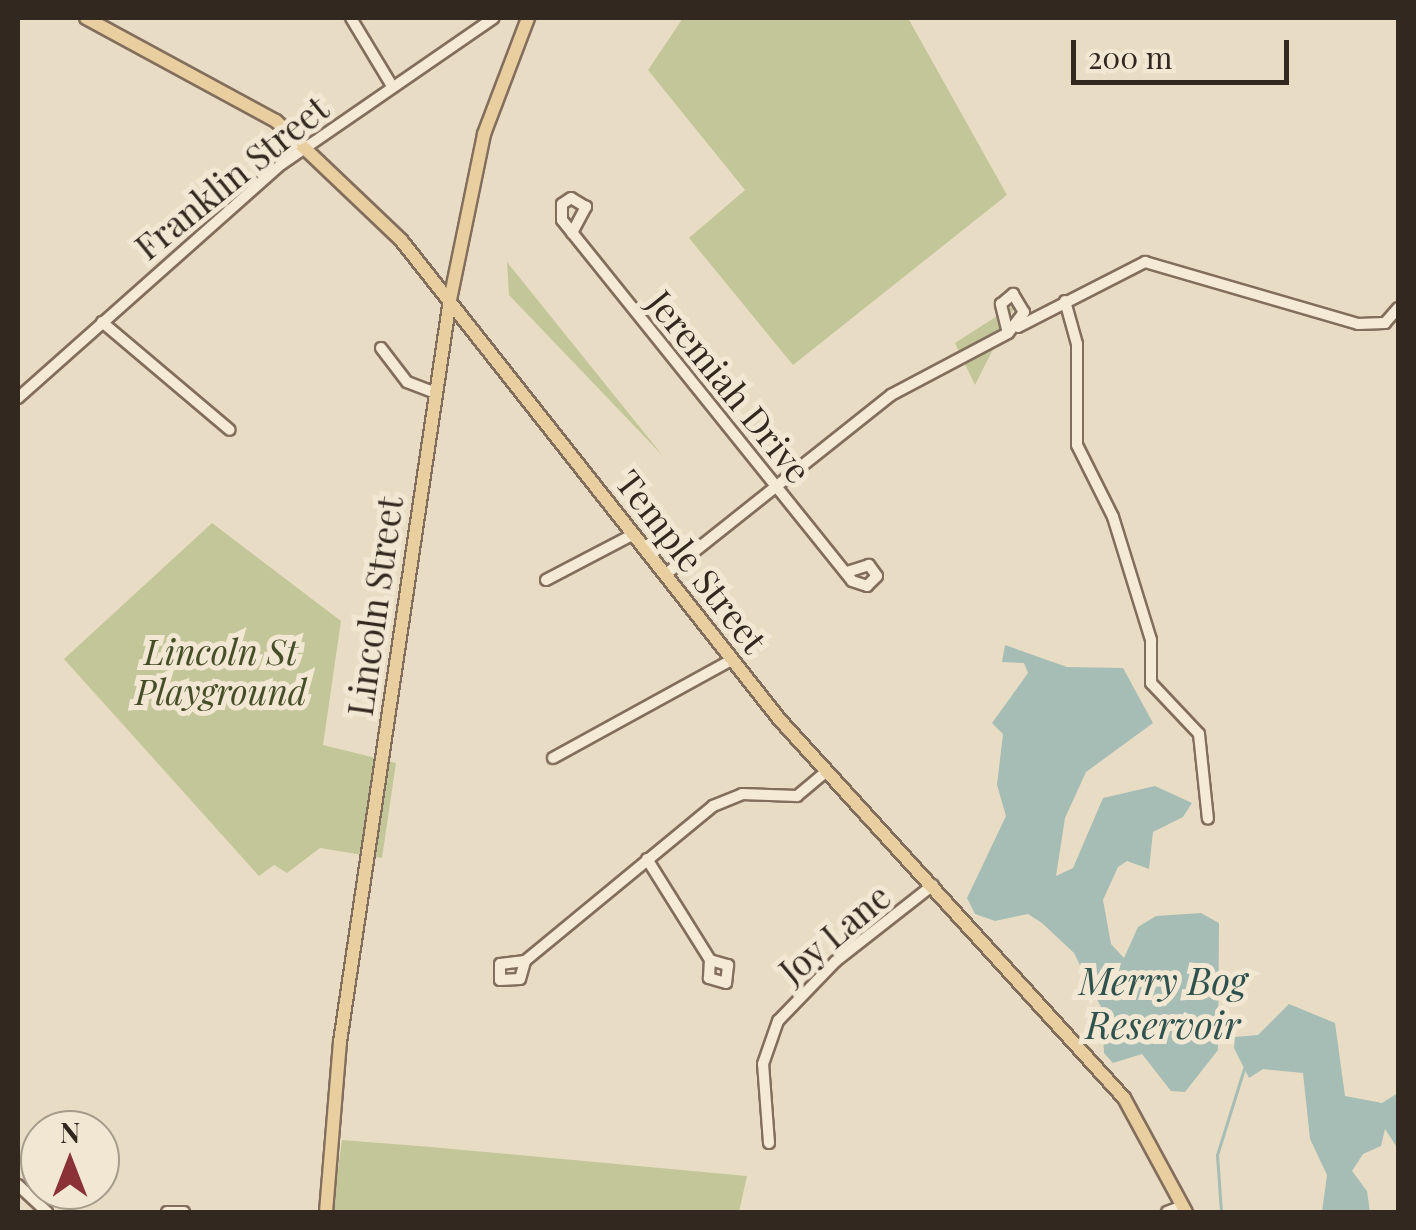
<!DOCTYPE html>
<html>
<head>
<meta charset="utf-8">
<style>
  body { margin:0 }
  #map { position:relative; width:1416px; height:1230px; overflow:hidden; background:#e9dcc4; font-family:"Playfair Display",serif }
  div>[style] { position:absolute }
  .green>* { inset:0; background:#c3c699 }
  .water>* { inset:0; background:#a5bdb5 }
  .stream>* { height:2.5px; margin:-1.25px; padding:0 1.25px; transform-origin:1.25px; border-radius:1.25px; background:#a5bdb5 }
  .roads { filter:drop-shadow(2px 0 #826e5c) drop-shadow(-2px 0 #826e5c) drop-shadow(0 2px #826e5c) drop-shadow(0 -2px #826e5c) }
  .minor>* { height:10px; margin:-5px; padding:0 5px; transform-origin:5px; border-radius:5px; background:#f5ead6 }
  .major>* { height:12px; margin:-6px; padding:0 6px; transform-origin:6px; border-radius:6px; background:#e9ce9f }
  span { translate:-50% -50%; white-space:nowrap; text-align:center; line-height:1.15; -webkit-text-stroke:10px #f1e7d3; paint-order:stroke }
  .street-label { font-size:35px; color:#33281f }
  .park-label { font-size:35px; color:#464e27; font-style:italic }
  .water-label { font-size:38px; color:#2f524e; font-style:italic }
  .frame { position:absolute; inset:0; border:20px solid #33281f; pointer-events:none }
  .north { position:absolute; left:20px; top:1110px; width:100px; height:100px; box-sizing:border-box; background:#f1e7d3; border:2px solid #a59b8b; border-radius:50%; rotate:0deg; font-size:28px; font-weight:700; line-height:40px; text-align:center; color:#33281f }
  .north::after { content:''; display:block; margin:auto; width:35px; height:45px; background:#8b3237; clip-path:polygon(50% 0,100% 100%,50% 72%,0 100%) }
  .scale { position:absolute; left:1071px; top:40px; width:218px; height:45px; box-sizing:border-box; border:5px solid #33281f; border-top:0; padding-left:12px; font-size:30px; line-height:35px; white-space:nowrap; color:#33281f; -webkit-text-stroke:8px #f1e7d3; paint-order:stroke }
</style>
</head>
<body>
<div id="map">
  <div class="green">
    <div style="clip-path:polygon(683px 18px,908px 18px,1007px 195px,793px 365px,689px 238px,745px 190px,648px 70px)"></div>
    <div style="clip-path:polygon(507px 262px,663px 456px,509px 295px)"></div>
    <div style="clip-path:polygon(1016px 304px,975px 385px,955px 343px)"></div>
    <div style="clip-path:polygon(212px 523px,341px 621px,323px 745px,396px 763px,382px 858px,320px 848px,287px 873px,274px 865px,259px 876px,64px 659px)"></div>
    <div style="clip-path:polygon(342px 1140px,431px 1147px,747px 1176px,739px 1212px,332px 1212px)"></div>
  </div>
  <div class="water">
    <div style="clip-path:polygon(1005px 645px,1067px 667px,1123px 668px,1153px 723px,1086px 772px,1065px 818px,1056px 876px,1073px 868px,1103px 798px,1155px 786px,1192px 803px,1183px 817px,1153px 832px,1149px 869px,1127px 861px,1118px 867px,1103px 900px,1111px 944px,1124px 958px,1138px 927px,1156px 916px,1201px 913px,1219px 923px,1218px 1050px,1185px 1092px,1171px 1091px,1142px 1054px,1113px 1063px,1104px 1053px,1102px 1009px,1074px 953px,1042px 923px,1028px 914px,995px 921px,975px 914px,967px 898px,1006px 816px,997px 785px,1003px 734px,992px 723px,1028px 673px,1024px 663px,1002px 662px)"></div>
    <div style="clip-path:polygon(1289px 1004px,1335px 1023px,1345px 1096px,1382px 1103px,1398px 1093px,1398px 1149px,1385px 1129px,1381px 1146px,1363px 1154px,1352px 1171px,1367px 1191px,1370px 1212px,1322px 1212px,1327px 1175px,1310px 1139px,1303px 1073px,1263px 1069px,1249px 1078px,1234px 1048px,1235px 1037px,1258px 1035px)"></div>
  </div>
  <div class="stream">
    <div style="left:1221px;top:1212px;width:57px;rotate:-94deg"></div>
    <div style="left:1217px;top:1155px;width:90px;rotate:-72.6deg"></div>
  </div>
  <div class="roads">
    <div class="minor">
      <div style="left:351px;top:18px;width:79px;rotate:58.9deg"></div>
      <div style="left:572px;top:233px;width:30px;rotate:-62deg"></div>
      <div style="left:586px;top:207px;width:17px;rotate:-149deg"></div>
      <div style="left:571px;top:198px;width:11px;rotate:146deg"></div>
      <div style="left:562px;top:204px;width:16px;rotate:90deg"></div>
      <div style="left:562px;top:220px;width:463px;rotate:51.2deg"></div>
      <div style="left:852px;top:581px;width:16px;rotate:18deg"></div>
      <div style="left:867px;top:586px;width:14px;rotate:-45deg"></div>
      <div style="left:877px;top:576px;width:14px;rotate:-126deg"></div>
      <div style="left:869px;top:565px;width:23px;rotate:162deg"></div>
      <div style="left:1065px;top:301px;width:45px;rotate:74.4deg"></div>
      <div style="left:1077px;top:344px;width:101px;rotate:90deg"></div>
      <div style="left:1077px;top:445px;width:80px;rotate:63.4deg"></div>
      <div style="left:1113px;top:517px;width:129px;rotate:72.8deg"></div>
      <div style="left:1151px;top:640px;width:43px;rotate:90deg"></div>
      <div style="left:1151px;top:683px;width:70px;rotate:46.7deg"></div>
      <div style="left:1199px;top:734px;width:85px;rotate:84deg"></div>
      <div style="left:102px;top:322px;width:167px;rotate:40.2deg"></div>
      <div style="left:1018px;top:327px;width:143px;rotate:-27.1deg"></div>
      <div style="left:1145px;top:262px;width:222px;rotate:16.2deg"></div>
      <div style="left:1358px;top:324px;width:27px;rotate:-2deg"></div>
      <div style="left:1385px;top:323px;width:20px;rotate:-49deg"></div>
      <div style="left:381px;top:348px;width:43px;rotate:52.6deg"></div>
      <div style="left:407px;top:382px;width:30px;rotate:21deg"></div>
      <div style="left:18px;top:398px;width:353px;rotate:-41.6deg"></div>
      <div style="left:282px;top:164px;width:257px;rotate:-34.6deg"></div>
      <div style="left:666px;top:574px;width:288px;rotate:-38.5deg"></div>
      <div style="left:891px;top:395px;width:132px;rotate:-27.9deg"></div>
      <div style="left:1008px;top:333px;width:30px;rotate:-104deg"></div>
      <div style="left:1001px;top:304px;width:16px;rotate:-40deg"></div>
      <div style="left:1013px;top:294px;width:21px;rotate:59deg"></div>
      <div style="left:1024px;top:312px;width:26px;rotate:127deg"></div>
      <div style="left:546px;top:580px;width:99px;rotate:-27.6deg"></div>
      <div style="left:553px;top:758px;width:203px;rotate:-28.8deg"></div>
      <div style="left:647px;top:859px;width:119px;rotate:58deg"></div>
      <div style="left:710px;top:960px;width:19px;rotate:16deg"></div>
      <div style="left:728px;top:965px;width:18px;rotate:96deg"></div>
      <div style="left:726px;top:983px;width:18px;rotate:-164deg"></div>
      <div style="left:709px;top:978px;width:18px;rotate:-87deg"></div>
      <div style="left:525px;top:961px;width:25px;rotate:173deg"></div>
      <div style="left:500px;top:964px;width:16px;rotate:90deg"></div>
      <div style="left:500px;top:980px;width:20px;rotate:-3deg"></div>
      <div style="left:520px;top:979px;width:19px;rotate:-74deg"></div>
      <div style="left:525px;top:961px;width:244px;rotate:-39.5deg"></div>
      <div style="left:713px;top:806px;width:31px;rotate:-22deg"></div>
      <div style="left:742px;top:794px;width:55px;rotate:2.1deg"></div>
      <div style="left:797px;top:796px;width:39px;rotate:-40deg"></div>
      <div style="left:769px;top:1143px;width:79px;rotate:-94.3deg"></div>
      <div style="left:763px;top:1064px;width:46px;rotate:-70.8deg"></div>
      <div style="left:778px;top:1021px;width:83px;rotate:-46deg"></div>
      <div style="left:836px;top:961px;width:123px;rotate:-38.1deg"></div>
      <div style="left:18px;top:1185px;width:40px;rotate:43deg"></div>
      <div style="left:167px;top:1212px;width:17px"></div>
      <div style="left:1167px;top:1212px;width:17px;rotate:-21deg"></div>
    </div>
    <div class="major">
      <div style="left:86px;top:18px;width:216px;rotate:28.5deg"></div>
      <div style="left:276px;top:121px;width:173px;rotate:43.6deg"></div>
      <div style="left:401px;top:240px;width:612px;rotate:51.71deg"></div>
      <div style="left:780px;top:720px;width:511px;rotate:47.7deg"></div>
      <div style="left:1124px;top:1098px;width:130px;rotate:61.5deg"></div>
      <div style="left:326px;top:1212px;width:171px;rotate:-85.3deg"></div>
      <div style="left:340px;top:1042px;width:750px;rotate:-81.57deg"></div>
      <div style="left:450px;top:300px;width:169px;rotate:-78.4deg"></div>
      <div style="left:484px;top:134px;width:124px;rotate:-69.2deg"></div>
    </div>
  </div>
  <div class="street-label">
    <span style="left:231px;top:177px;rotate:-39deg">Franklin Street</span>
    <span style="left:730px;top:386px;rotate:51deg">Jeremiah Drive</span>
    <span style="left:692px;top:561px;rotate:52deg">Temple Street</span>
    <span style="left:374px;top:606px;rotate:-82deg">Lincoln Street</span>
    <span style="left:834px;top:933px;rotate:-40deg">Joy Lane</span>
  </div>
  <div class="park-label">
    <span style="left:221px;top:671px">Lincoln St<br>Playground</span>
  </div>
  <div class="water-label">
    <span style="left:1163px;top:1002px">Merry Bog<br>Reservoir</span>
  </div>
  <div class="frame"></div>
  <div class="north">N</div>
  <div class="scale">200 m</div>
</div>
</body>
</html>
